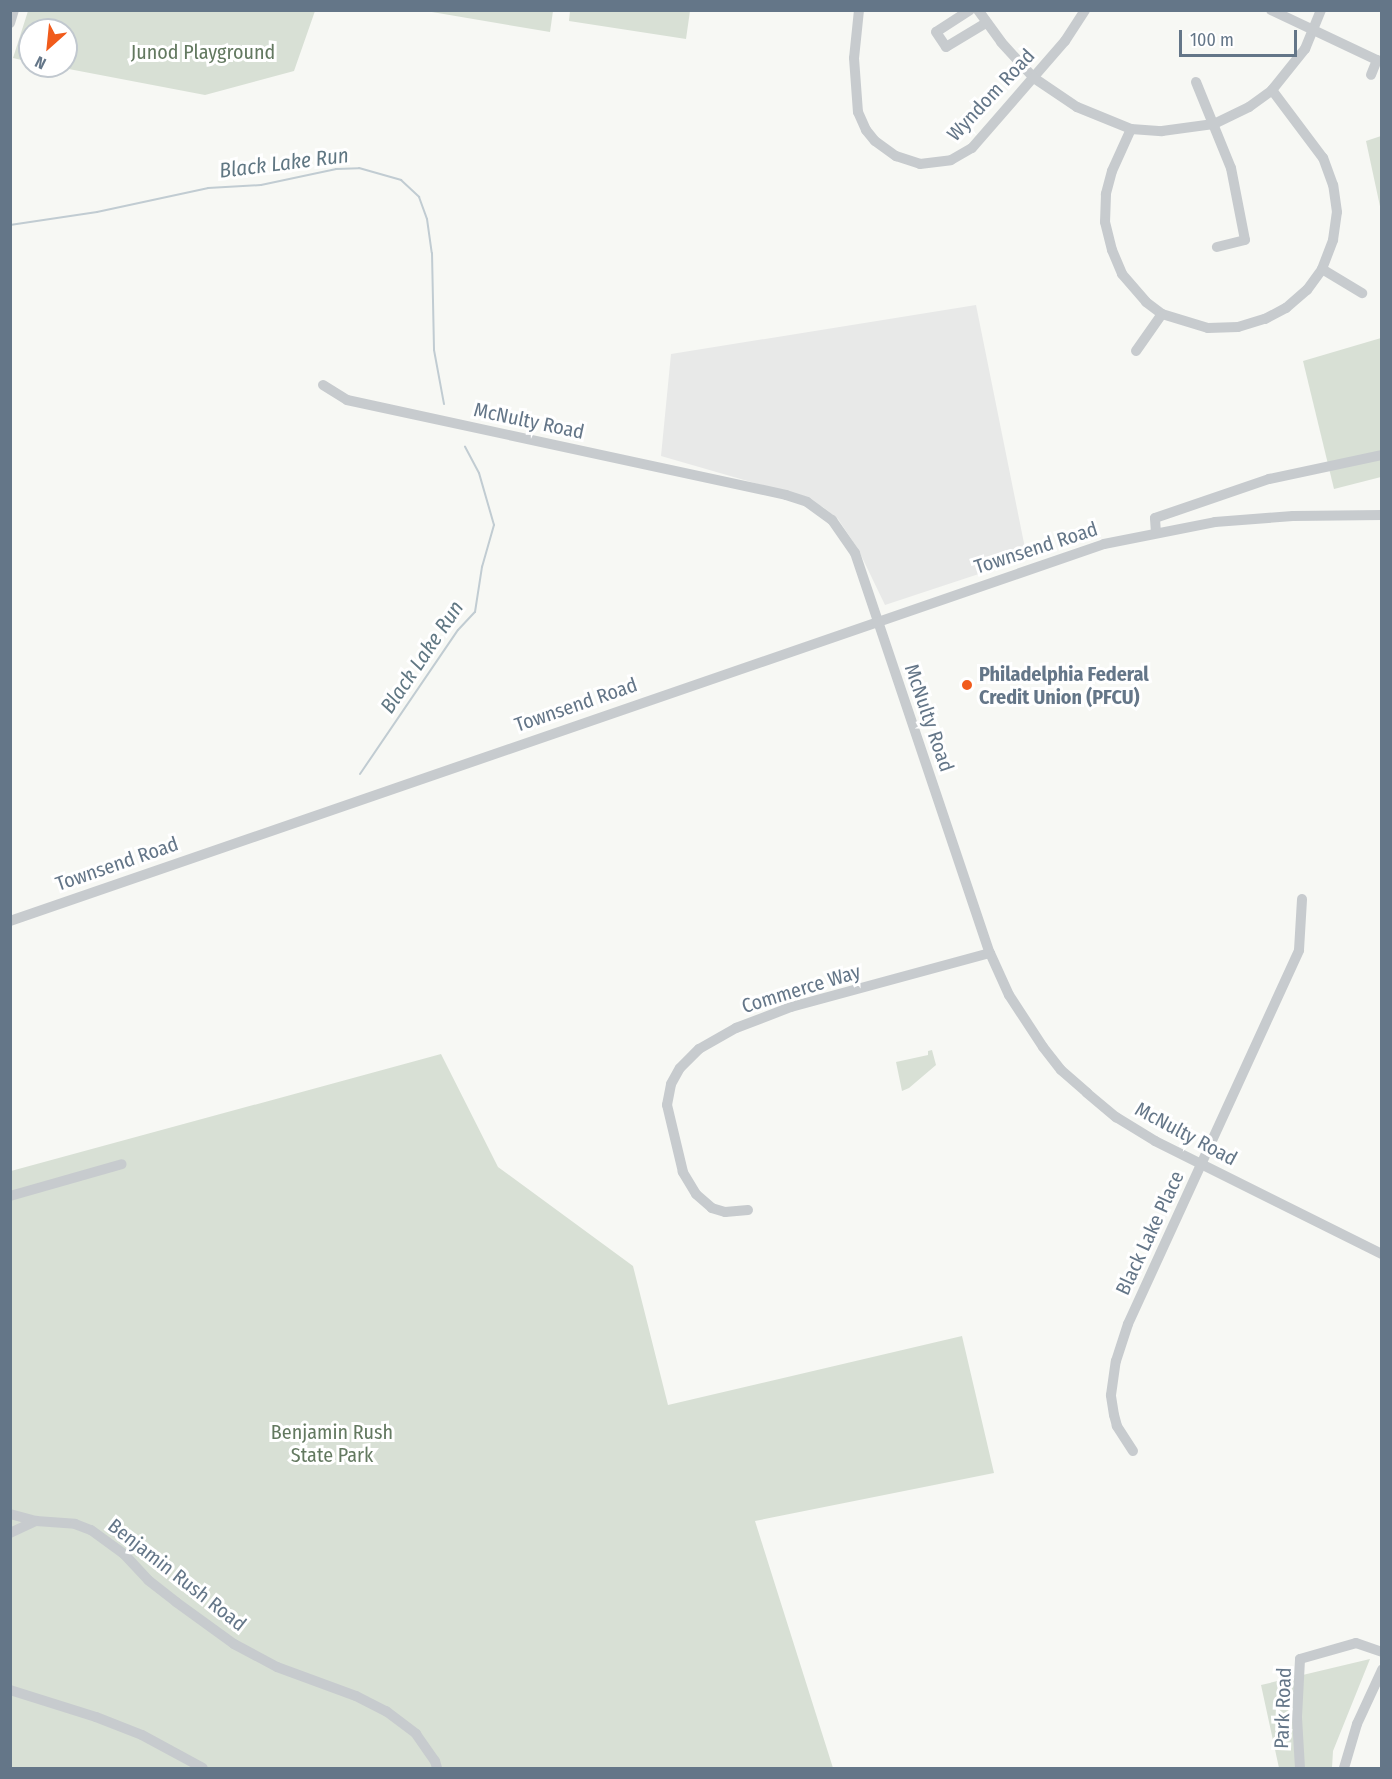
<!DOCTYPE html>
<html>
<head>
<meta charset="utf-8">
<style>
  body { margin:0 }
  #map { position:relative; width:1392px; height:1779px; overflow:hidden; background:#f7f8f4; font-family:"Fira Sans Condensed",sans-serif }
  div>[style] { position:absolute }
  .built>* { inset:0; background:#e8e9e8 }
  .green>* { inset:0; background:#d8e0d5 }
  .stream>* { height:2px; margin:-1px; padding:0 1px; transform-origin:1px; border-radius:1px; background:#c1ccd2 }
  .minor>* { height:10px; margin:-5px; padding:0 5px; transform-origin:5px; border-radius:5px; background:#c7cbce }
  .dots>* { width:16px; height:16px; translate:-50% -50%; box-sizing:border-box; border:3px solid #fff; border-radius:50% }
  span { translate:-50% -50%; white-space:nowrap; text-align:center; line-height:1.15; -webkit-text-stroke:6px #fff; paint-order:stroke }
  .park-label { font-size:20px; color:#637960 }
  .street-label { font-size:20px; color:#647688 }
  .poi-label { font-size:20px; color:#647688; font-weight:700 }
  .left { translate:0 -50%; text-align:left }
  .water-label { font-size:21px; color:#607783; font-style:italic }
  .frame { position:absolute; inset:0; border:12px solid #647688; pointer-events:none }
  .north { position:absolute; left:18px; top:18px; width:60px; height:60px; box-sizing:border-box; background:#fff; border:2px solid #c1c8cf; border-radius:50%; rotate:207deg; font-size:16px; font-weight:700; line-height:24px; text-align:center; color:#647688 }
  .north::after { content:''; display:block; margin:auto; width:21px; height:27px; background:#f15b1b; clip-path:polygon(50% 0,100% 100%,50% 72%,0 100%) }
  .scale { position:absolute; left:1179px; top:30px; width:118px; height:27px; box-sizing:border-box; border:3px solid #647688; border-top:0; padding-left:8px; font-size:18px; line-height:21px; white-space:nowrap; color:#647688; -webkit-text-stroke:4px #fff; paint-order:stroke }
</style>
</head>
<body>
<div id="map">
  <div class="built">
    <div style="clip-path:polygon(976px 305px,1027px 558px,885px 605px,858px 549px,838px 519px,823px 507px,789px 493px,661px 456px,671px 354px)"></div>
  </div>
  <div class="green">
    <div style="clip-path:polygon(28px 11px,28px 10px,315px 11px,294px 71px,205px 95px,53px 66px,66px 66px,66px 30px,30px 30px,30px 62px,13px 58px)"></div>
    <div style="clip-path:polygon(426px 11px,553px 10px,553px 11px,550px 32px)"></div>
    <div style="clip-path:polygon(570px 11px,570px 10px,690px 11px,686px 39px,569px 21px)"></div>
    <div style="clip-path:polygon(1381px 136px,1382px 136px,1381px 211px,1366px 141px)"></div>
    <div style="clip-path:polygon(1381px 338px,1381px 477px,1334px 489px,1303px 361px)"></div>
    <div style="clip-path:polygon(932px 1050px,936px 1065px,909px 1088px,902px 1091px,896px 1062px,928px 1055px,928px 1051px)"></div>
    <div style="clip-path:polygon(441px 1054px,498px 1167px,633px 1266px,668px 1405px,962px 1336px,994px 1473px,755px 1521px,833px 1768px,11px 1768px,11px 1171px)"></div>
    <div style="clip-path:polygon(1370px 1659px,1333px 1751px,1332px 1768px,1279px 1768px,1261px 1685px)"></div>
  </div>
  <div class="stream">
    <div style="left:10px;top:225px;width:88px;rotate:-8.5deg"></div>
    <div style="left:97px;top:212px;width:114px;rotate:-12.2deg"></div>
    <div style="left:208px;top:188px;width:53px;rotate:-3.2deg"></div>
    <div style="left:261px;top:185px;width:77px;rotate:-12deg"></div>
    <div style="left:336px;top:169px;width:23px;rotate:-2deg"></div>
    <div style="left:359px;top:168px;width:44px;rotate:15.9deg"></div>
    <div style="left:401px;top:180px;width:25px;rotate:43deg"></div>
    <div style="left:419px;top:197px;width:23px;rotate:70deg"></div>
    <div style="left:427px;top:219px;width:34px;rotate:82deg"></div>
    <div style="left:432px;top:253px;width:97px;rotate:88.8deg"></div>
    <div style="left:434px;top:350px;width:55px;rotate:79.5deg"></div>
    <div style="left:360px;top:774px;width:174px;rotate:-55.8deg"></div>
    <div style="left:458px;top:630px;width:25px;rotate:-47deg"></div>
    <div style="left:475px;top:612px;width:46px;rotate:-81.2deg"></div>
    <div style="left:482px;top:567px;width:44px;rotate:-74.1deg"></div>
    <div style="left:494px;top:525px;width:54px;rotate:-106.1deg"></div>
    <div style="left:479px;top:473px;width:30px;rotate:-118deg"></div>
  </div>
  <div class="minor">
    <div style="left:859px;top:10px;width:48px;rotate:95.9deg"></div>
    <div style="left:854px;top:58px;width:54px;rotate:85.8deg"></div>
    <div style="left:858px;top:112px;width:20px;rotate:66deg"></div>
    <div style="left:866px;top:130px;width:14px;rotate:51deg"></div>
    <div style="left:875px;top:141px;width:26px;rotate:36deg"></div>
    <div style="left:896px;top:156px;width:25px;rotate:18deg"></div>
    <div style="left:920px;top:164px;width:31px;rotate:-7deg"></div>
    <div style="left:951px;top:160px;width:24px;rotate:-30deg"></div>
    <div style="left:972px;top:148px;width:142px;rotate:-49deg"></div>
    <div style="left:1065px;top:41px;width:37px;rotate:-57deg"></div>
    <div style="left:970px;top:10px;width:40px;rotate:147.1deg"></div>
    <div style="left:936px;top:32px;width:18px;rotate:56deg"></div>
    <div style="left:946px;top:47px;width:47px;rotate:-31deg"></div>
    <div style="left:978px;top:10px;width:39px;rotate:54deg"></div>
    <div style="left:1001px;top:42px;width:49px;rotate:47.5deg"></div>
    <div style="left:1034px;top:78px;width:52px;rotate:34deg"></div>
    <div style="left:1077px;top:107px;width:58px;rotate:22.2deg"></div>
    <div style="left:1131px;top:129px;width:31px;rotate:4deg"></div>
    <div style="left:1162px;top:131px;width:52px;rotate:-7.7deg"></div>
    <div style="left:1214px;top:124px;width:39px;rotate:-26deg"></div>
    <div style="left:1249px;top:107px;width:29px;rotate:-36deg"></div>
    <div style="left:1272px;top:90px;width:53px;rotate:-51.2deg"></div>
    <div style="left:1305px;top:49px;width:42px;rotate:-67.7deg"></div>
    <div style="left:1271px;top:10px;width:117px;rotate:25.3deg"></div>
    <div style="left:1377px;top:60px;width:16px;rotate:112deg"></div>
    <div style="left:10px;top:23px;width:14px;rotate:-73deg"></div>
    <div style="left:1196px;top:82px;width:93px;rotate:67.9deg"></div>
    <div style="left:1231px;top:168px;width:73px;rotate:79deg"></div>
    <div style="left:1245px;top:240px;width:29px;rotate:166deg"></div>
    <div style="left:1131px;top:129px;width:46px;rotate:114.3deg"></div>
    <div style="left:1112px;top:171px;width:24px;rotate:105deg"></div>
    <div style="left:1106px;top:194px;width:28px;rotate:92deg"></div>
    <div style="left:1105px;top:222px;width:29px;rotate:76deg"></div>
    <div style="left:1112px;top:250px;width:26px;rotate:67deg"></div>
    <div style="left:1122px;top:274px;width:37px;rotate:49deg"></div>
    <div style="left:1146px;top:302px;width:20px;rotate:37deg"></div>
    <div style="left:1162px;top:314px;width:48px;rotate:16.9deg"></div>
    <div style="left:1208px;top:328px;width:30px;rotate:-2deg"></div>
    <div style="left:1238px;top:327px;width:28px;rotate:-17deg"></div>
    <div style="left:1265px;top:319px;width:24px;rotate:-28deg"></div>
    <div style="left:1286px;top:308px;width:28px;rotate:-41deg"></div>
    <div style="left:1307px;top:290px;width:26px;rotate:-54deg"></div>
    <div style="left:1322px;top:269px;width:31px;rotate:-69deg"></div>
    <div style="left:1333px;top:240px;width:28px;rotate:-82deg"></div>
    <div style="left:1337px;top:212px;width:27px;rotate:-98deg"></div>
    <div style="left:1333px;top:185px;width:29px;rotate:-110deg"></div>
    <div style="left:1323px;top:158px;width:85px;rotate:-126.9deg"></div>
    <div style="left:1322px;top:269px;width:47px;rotate:31deg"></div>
    <div style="left:1136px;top:351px;width:45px;rotate:-54.9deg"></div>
    <div style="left:323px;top:385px;width:28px;rotate:32deg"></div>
    <div style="left:347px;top:400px;width:449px;rotate:12.2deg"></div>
    <div style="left:786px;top:495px;width:22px;rotate:18deg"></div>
    <div style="left:807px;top:502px;width:31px;rotate:36deg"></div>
    <div style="left:832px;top:520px;width:40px;rotate:55.1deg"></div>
    <div style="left:855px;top:553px;width:422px;rotate:71.4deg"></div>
    <div style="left:990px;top:953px;width:46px;rotate:65.7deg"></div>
    <div style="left:1009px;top:995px;width:62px;rotate:56.8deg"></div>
    <div style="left:1043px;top:1047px;width:29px;rotate:52deg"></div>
    <div style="left:1061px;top:1070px;width:35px;rotate:41deg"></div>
    <div style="left:1087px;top:1093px;width:38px;rotate:40deg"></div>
    <div style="left:1116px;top:1117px;width:46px;rotate:31.6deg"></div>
    <div style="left:1155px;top:1141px;width:254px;rotate:26.5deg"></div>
    <div style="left:1156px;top:533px;width:15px;rotate:-94deg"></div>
    <div style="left:1155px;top:518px;width:120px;rotate:-18.9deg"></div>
    <div style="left:1269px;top:479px;width:116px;rotate:-12deg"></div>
    <div style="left:10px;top:921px;width:1157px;rotate:-19.01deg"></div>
    <div style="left:1104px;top:544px;width:113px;rotate:-11.2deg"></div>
    <div style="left:1215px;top:522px;width:78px;rotate:-4.4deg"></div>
    <div style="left:1293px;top:516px;width:89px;rotate:-0.6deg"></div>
    <div style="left:10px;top:1196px;width:116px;rotate:-15.9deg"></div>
    <div style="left:748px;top:1210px;width:23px;rotate:175deg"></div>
    <div style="left:725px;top:1212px;width:14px;rotate:-163deg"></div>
    <div style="left:712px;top:1208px;width:21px;rotate:-139deg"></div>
    <div style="left:696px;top:1194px;width:26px;rotate:-121deg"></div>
    <div style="left:683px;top:1172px;width:69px;rotate:-103.4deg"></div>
    <div style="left:667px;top:1105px;width:21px;rotate:-79deg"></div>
    <div style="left:671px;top:1084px;width:18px;rotate:-61deg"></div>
    <div style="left:680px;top:1068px;width:27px;rotate:-45deg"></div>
    <div style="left:699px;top:1049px;width:43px;rotate:-29.6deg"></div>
    <div style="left:736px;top:1028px;width:59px;rotate:-20.9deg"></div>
    <div style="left:791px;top:1007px;width:206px;rotate:-15.2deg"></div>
    <div style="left:1133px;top:1451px;width:30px;rotate:-123deg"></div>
    <div style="left:1117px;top:1426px;width:11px;rotate:-105deg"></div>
    <div style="left:1114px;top:1415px;width:20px;rotate:-99deg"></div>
    <div style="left:1111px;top:1395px;width:34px;rotate:-82deg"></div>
    <div style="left:1116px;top:1361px;width:39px;rotate:-72deg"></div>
    <div style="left:1128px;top:1324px;width:411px;rotate:-65.4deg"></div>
    <div style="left:1299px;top:950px;width:51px;rotate:-86.6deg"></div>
    <div style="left:10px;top:1514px;width:27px;rotate:15deg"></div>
    <div style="left:10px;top:1533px;width:29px;rotate:-25deg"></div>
    <div style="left:36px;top:1521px;width:39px;rotate:4deg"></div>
    <div style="left:75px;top:1524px;width:17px;rotate:21deg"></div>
    <div style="left:91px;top:1530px;width:41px;rotate:36deg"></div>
    <div style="left:124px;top:1554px;width:35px;rotate:47deg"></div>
    <div style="left:148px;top:1580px;width:36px;rotate:38deg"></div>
    <div style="left:176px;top:1602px;width:72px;rotate:35.9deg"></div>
    <div style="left:234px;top:1644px;width:49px;rotate:28.1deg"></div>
    <div style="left:277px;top:1667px;width:84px;rotate:20.2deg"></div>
    <div style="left:356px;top:1696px;width:34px;rotate:27deg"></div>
    <div style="left:386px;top:1711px;width:38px;rotate:37deg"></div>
    <div style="left:416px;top:1734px;width:33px;rotate:55deg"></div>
    <div style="left:435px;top:1761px;width:7px;rotate:74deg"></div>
    <div style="left:10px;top:1690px;width:90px;rotate:17.4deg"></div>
    <div style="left:96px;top:1717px;width:49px;rotate:21.4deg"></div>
    <div style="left:142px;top:1735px;width:69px;rotate:28.4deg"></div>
    <div style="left:1300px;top:1768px;width:51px;rotate:-93.4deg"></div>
    <div style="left:1297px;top:1717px;width:58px;rotate:-87deg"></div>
    <div style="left:1300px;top:1659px;width:58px;rotate:-15.9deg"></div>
    <div style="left:1356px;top:1643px;width:28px;rotate:19deg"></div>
    <div style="left:1344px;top:1768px;width:46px;rotate:-73.5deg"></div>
    <div style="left:1357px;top:1724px;width:60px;rotate:-65.2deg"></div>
  </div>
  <div class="dots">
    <div style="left:967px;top:685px;background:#f15b1b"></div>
  </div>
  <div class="park-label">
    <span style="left:203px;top:52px">Junod Playground</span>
    <span style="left:332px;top:1444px">Benjamin Rush<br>State Park</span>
  </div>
  <div class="street-label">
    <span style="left:991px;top:95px;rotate:-47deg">Wyndom Road</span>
    <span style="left:529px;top:421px;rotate:12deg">McNulty Road</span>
    <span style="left:1036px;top:548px;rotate:-18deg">Townsend Road</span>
    <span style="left:576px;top:705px;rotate:-19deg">Townsend Road</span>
    <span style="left:929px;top:718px;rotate:71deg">McNulty Road</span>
    <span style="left:117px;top:864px;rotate:-19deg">Townsend Road</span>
    <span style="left:801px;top:989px;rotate:-17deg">Commerce Way</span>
    <span style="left:1186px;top:1134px;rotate:28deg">McNulty Road</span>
    <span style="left:1150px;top:1233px;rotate:-65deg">Black Lake Place</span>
    <span style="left:177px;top:1575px;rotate:38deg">Benjamin Rush Road</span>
    <span style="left:1283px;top:1708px;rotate:-88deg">Park Road</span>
  </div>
  <div class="poi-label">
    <span class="left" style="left:979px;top:686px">Philadelphia Federal<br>Credit Union (PFCU)</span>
  </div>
  <div class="water-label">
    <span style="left:284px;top:163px;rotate:-7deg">Black Lake Run</span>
    <span style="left:422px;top:657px;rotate:-56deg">Black Lake Run</span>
  </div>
  <div class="frame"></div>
  <div class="north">N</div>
  <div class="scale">100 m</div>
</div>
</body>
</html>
